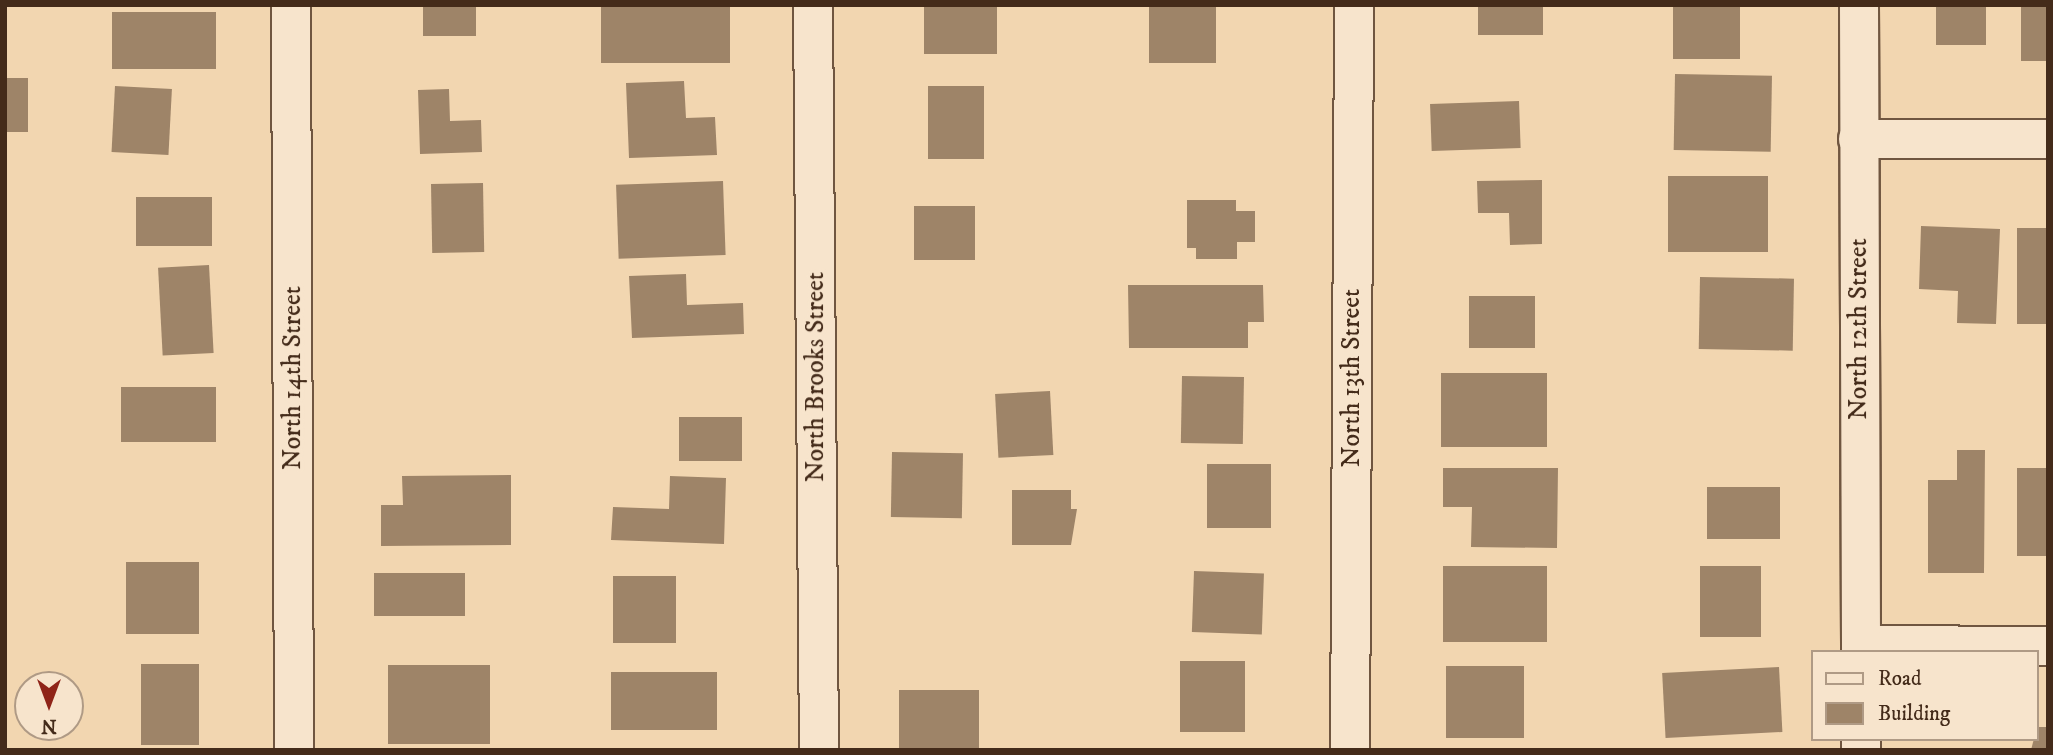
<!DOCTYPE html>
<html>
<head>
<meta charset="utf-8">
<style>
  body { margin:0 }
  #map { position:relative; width:2053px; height:755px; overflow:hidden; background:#f2d6b0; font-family:"IM FELL DW Pica",serif }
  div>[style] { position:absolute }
  .building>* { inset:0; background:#9e8468; transform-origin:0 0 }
  .roads { filter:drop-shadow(2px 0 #705640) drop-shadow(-2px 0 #705640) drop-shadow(0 2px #705640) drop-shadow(0 -2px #705640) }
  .minor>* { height:38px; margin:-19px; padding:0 19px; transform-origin:19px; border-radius:19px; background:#f7e4cc }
  .tertiary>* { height:38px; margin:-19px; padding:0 19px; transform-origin:19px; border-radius:19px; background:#f7e4cc }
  span { translate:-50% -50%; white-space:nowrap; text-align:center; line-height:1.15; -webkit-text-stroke:7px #f7e4cc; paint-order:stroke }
  .street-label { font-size:26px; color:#442b1a }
  .frame { position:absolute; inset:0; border:7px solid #442b1a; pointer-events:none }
  .legend { position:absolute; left:1811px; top:650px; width:228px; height:91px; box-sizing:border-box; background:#f7e4cc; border:2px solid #af9a85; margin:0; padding:9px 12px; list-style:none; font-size:21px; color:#442b1a }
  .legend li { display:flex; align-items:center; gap:14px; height:35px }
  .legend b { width:35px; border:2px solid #af9a85 }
  .north { position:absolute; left:14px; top:671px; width:70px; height:70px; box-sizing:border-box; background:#f7e4cc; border:2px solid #af9a85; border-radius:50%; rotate:180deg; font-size:19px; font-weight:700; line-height:28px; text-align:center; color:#442b1a }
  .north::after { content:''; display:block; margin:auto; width:24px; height:32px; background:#8f2418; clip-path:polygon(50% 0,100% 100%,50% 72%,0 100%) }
</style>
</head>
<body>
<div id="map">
  <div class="building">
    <div style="left:423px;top:5px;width:53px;height:31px"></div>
    <div style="left:601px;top:5px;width:129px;height:58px"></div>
    <div style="left:924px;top:5px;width:73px;height:49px"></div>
    <div style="left:1149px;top:5px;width:67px;height:58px"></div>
    <div style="left:1478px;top:5px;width:65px;height:30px"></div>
    <div style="left:1673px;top:5px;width:67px;height:54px"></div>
    <div style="left:1936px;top:5px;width:50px;height:40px"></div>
    <div style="left:2021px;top:5px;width:27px;height:56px"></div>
    <div style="left:112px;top:12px;width:104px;height:57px"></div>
    <div style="left:1675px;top:74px;width:97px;height:76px;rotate:1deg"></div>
    <div style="left:5px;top:78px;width:23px;height:54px"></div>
    <div style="clip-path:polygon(684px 81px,686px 118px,715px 117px,717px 155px,629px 158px,626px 83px)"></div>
    <div style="left:115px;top:86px;width:57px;height:66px;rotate:3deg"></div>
    <div style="left:928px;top:86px;width:56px;height:73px"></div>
    <div style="clip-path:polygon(449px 89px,450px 121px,481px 120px,482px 152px,420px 154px,418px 90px)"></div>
    <div style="left:1519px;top:101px;width:47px;height:89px;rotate:88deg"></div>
    <div style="left:1768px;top:176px;width:76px;height:100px;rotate:90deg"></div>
    <div style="clip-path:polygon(1542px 180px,1542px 244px,1510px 245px,1509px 213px,1478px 213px,1477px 181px)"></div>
    <div style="left:723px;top:181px;width:74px;height:107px;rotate:88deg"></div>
    <div style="left:483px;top:183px;width:69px;height:52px;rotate:89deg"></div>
    <div style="left:136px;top:197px;width:76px;height:49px"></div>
    <div style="clip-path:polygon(1187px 200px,1236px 200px,1236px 211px,1255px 211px,1255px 242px,1237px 242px,1237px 259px,1196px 259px,1196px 248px,1187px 248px)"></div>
    <div style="left:914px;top:206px;width:61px;height:54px"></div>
    <div style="clip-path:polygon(1921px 226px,2000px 229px,1996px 324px,1957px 323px,1958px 291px,1919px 289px)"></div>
    <div style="left:2048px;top:228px;width:96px;height:31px;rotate:90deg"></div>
    <div style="left:209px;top:265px;width:88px;height:51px;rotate:87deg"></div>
    <div style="clip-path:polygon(686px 274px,687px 305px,743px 303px,744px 334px,632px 338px,629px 276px)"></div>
    <div style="left:1700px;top:277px;width:94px;height:72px;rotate:1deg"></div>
    <div style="clip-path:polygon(1128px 285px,1263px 285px,1264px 322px,1248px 322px,1248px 348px,1129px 348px)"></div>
    <div style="left:1535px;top:296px;width:52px;height:66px;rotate:90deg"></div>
    <div style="left:1547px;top:373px;width:74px;height:106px;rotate:90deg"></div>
    <div style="left:1182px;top:376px;width:62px;height:67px;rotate:1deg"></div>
    <div style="left:216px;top:387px;width:55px;height:95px;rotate:90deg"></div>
    <div style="left:1050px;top:391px;width:64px;height:55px;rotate:87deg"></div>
    <div style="left:679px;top:417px;width:63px;height:44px"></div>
    <div style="clip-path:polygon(1957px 450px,1985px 450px,1984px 573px,1928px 573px,1928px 480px,1957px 480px)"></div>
    <div style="left:892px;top:452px;width:71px;height:65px;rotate:1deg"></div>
    <div style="left:1207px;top:464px;width:64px;height:64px"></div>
    <div style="clip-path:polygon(1443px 468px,1558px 468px,1557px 548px,1471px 547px,1472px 507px,1443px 507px)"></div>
    <div style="left:2017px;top:468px;width:31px;height:88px"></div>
    <div style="clip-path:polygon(511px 475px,511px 545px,381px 546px,381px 505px,403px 505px,402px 476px)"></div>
    <div style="clip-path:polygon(670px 476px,726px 478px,724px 544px,611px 540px,613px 507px,669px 509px)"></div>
    <div style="left:1780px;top:487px;width:52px;height:73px;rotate:90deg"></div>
    <div style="clip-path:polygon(1012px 490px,1071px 490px,1071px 509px,1077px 509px,1071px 545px,1012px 545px)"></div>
    <div style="left:126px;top:562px;width:73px;height:72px"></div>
    <div style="left:1547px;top:566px;width:76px;height:104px;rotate:90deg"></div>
    <div style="left:1700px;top:566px;width:61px;height:71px"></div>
    <div style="left:1194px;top:571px;width:70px;height:61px;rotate:2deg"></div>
    <div style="left:465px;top:573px;width:43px;height:91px;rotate:90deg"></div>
    <div style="left:613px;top:576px;width:63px;height:67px"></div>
    <div style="left:1180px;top:661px;width:65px;height:71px"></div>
    <div style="left:141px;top:664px;width:58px;height:81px"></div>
    <div style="left:490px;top:665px;width:79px;height:102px;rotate:90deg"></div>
    <div style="left:1446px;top:666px;width:78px;height:72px"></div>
    <div style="left:1779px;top:667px;width:65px;height:117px;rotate:87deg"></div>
    <div style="left:717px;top:672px;width:58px;height:106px;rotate:90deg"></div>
    <div style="left:979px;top:690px;width:59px;height:80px;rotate:90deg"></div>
    <div style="clip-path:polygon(2037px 727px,2048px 727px,2048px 750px,2031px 750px)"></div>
  </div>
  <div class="roads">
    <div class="minor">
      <div style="left:291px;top:5px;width:745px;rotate:89.77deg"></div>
      <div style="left:813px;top:5px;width:745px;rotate:89.54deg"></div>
      <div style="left:1861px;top:645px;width:187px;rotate:0.3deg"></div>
      <div style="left:1350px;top:750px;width:745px;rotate:-89.69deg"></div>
    </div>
    <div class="tertiary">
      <div style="left:1859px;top:5px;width:647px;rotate:89.82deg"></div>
      <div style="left:1858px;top:139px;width:190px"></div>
      <div style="left:1861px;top:739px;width:11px;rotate:90deg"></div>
    </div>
  </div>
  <div class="street-label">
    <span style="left:1859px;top:329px;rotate:-90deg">North 12th Street</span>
    <span style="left:816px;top:377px;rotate:-90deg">North Brooks Street</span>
    <span style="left:293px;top:378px;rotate:-90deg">North 14th Street</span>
    <span style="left:1352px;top:378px;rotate:-90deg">North 13th Street</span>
  </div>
  <div class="frame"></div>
  <ul class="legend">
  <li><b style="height:9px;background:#f7e4cc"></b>Road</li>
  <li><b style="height:19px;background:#9e8468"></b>Building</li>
  </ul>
  <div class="north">N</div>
</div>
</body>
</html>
